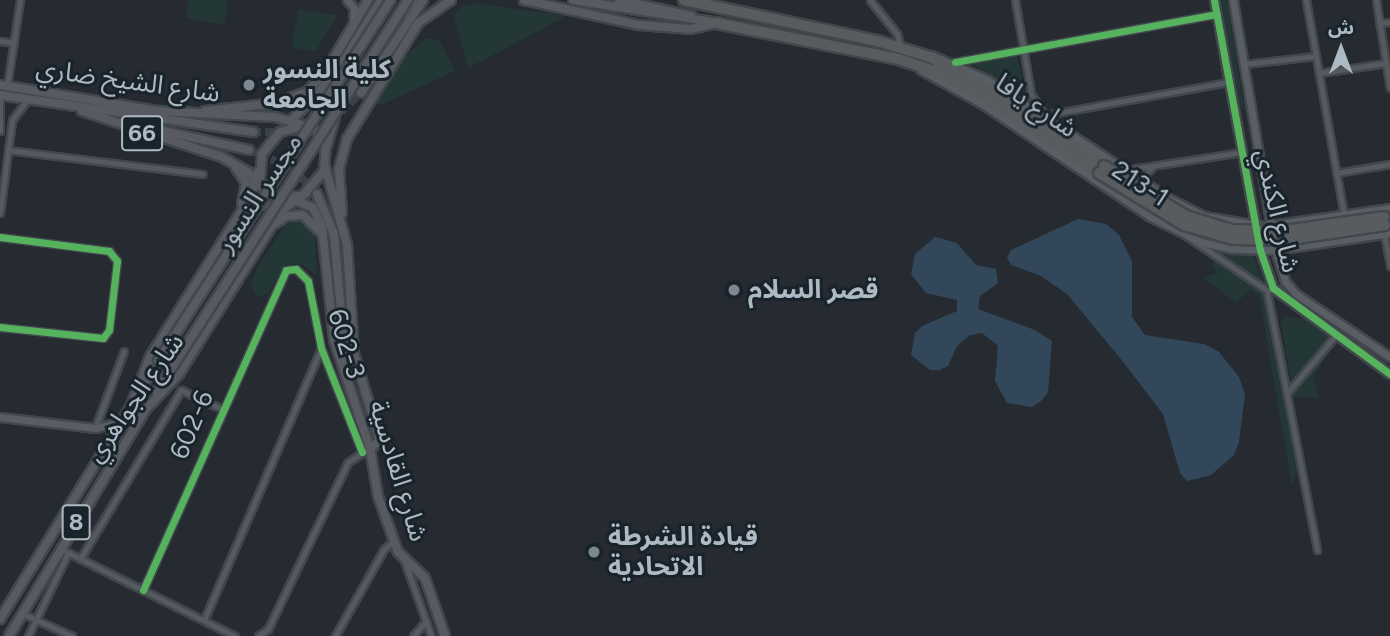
<!DOCTYPE html>
<html>
<head>
<meta charset="utf-8">
<style>
  body { margin:0 }
  #map { position:relative; width:1390px; height:636px; overflow:hidden; background:#252b31; font-family:Figtree,"Noto Sans Arabic",sans-serif }
  div>[style] { position:absolute }
  .green>* { inset:0; background:#233736 }
  .water>* { inset:0; background:#32485a }
  .primary-tunnel>* { height:8px; margin-top:-4px; transform-origin:0; background:repeating-linear-gradient(90deg,#394047 0 8px,transparent 0 12px) }
  .roads { filter:drop-shadow(2px 0 #42474c) drop-shadow(-2px 0 #42474c) drop-shadow(0 2px #42474c) drop-shadow(0 -2px #42474c) }
  .street>* { height:5px; margin:-2.5px; padding:0 2.5px; transform-origin:2.5px; border-radius:2.5px; background:#545a5f }
  .secondary>* { height:7px; margin:-3.5px; padding:0 3.5px; transform-origin:3.5px; border-radius:3.5px; background:#585e64 }
  .primary>* { height:8px; margin:-4px; padding:0 4px; transform-origin:4px; border-radius:4px; background:#575b61 }
  .highway>* { height:10px; margin:-5px; padding:0 5px; transform-origin:5px; border-radius:5px; background:#595c5f }
  .bridges { filter:drop-shadow(2px 0 #42484e) drop-shadow(-2px 0 #42484e) drop-shadow(0 2px #42484e) drop-shadow(0 -2px #42484e) }
  .primary-bridge>* { height:8px; margin:-4px; padding:0 4px; transform-origin:4px; border-radius:4px; background:#575b61 }
  .highway-bridge>* { height:10px; margin:-5px; padding:0 5px; transform-origin:5px; border-radius:5px; background:#595c5f }
  .cycleway>* { height:7px; margin:-3.5px; padding:0 3.5px; transform-origin:3.5px; border-radius:3.5px; background:#56b35d }
  .dots>* { width:19px; height:19px; translate:-50% -50%; box-sizing:border-box; border:4px solid #19232b; border-radius:50% }
  span { translate:-50% -50%; white-space:nowrap; text-align:center; line-height:1.15; -webkit-text-stroke:6px #19232b; paint-order:stroke }
  .shield-label span { padding:2px 5px; background:#19232b; border:2px solid; border-radius:5px; -webkit-text-stroke-width:0 }
  .shield-label { font-size:24px; color:#adb9c3; font-weight:700 }
  .poi-label { font-size:26px; color:#adb9c3; font-weight:700 }
  .left { translate:0 -50%; text-align:left }
  .street-label { font-size:26px; color:#adb9c3 }
  .north { position:absolute; left:1306px; top:14px; width:70px; height:70px; -webkit-text-stroke:5px #19232b; paint-order:stroke; rotate:0deg; font-size:19px; font-weight:700; line-height:28px; text-align:center; color:#adb9c3 }
  .north::after { content:''; display:block; margin:auto; width:24px; height:32px; background:#adb9c3; clip-path:polygon(50% 0,100% 100%,50% 72%,0 100%) }
</style>
</head>
<body>
<div id="map">
  <div class="green">
    <div style="clip-path:polygon(189px 0,228px 0,224px 25px,186px 18px)"></div>
    <div style="clip-path:polygon(1221px 0,1227px 0,1244px 109px,1240px 107px)"></div>
    <div style="clip-path:polygon(480px 4px,562px 15px,563px 18px,468px 68px,454px 16px,463px 5px)"></div>
    <div style="clip-path:polygon(298px 10px,337px 15px,316px 51px,292px 48px)"></div>
    <div style="clip-path:polygon(426px 38px,439px 40px,455px 71px,379px 106px,376px 102px,404px 57px)"></div>
    <div style="clip-path:polygon(1016px 54px,1026px 92px,1022px 94px,969px 62px)"></div>
    <div style="clip-path:polygon(296px 220px,307px 223px,315px 237px,317px 275px,301px 264px,285px 265px,268px 293px,258px 297px,251px 287px,257px 268px,284px 226px)"></div>
    <div style="clip-path:polygon(1202px 247px,1253px 253px,1264px 284px)"></div>
    <div style="clip-path:polygon(1218px 262px,1265px 295px,1299px 468px,1292px 486px,1259px 294px,1250px 290px,1236px 303px,1204px 278px,1216px 273px,1212px 263px)"></div>
    <div style="clip-path:polygon(1286px 316px,1307px 320px,1333px 341px,1313px 379px,1319px 397px,1294px 397px,1281px 323px)"></div>
  </div>
  <div class="water">
    <div style="clip-path:polygon(1078px 219px,1106px 224px,1119px 235px,1132px 261px,1132px 317px,1145px 335px,1204px 344px,1219px 352px,1239px 377px,1245px 394px,1239px 442px,1234px 455px,1211px 475px,1187px 481px,1180px 473px,1163px 414px,1124px 363px,1067px 294px,1041px 276px,1011px 265px,1007px 258px,1011px 250px)"></div>
    <div style="clip-path:polygon(935px 237px,957px 243px,976px 265px,996px 269px,998px 283px,980px 296px,978px 309px,1035px 330px,1052px 341px,1048px 392px,1041px 401px,1032px 407px,1007px 403px,995px 381px,998px 346px,982px 333px,970px 335px,957px 346px,948px 366px,939px 370px,930px 370px,911px 355px,915px 333px,922px 326px,957px 311px,957px 300px,926px 293px,911px 274px,915px 254px)"></div>
  </div>
  <div class="primary-tunnel">
    <div style="left:333px;top:120px;width:39px;rotate:-44deg"></div>
    <div style="left:253px;top:132px;width:56px"></div>
    <div style="left:249px;top:150px;width:47px;rotate:22.7deg"></div>
    <div style="left:292px;top:168px;width:36px;rotate:46deg"></div>
  </div>
  <div class="roads">
    <div class="street">
      <div style="left:870px;top:0;width:43px;rotate:51.5deg"></div>
      <div style="left:897px;top:34px;width:16px;rotate:75deg"></div>
      <div style="left:1015px;top:0;width:95px;rotate:80.3deg"></div>
      <div style="left:1031px;top:94px;width:24px;rotate:57deg"></div>
      <div style="left:1306px;top:0;width:219px;rotate:80deg"></div>
      <div style="left:1376px;top:0;width:89px;rotate:81deg"></div>
      <div style="left:1379px;top:23px;width:11px;rotate:-5deg"></div>
      <div style="left:0;top:41px;width:14px;rotate:8deg"></div>
      <div style="left:955px;top:62px;width:266px;rotate:-10.4deg"></div>
      <div style="left:1245px;top:64px;width:71px;rotate:-6.4deg"></div>
      <div style="left:1319px;top:73px;width:68px;rotate:-8.5deg"></div>
      <div style="left:7px;top:86px;width:87px;rotate:-81.4deg"></div>
      <div style="left:0;top:99px;width:32px;rotate:90deg"></div>
      <div style="left:1045px;top:115px;width:187px;rotate:-10.2deg"></div>
      <div style="left:8px;top:150px;width:196px;rotate:7deg"></div>
      <div style="left:1125px;top:170px;width:118px;rotate:-8.7deg"></div>
      <div style="left:1336px;top:173px;width:55px;rotate:-9.5deg"></div>
      <div style="left:1148px;top:185px;width:11px;rotate:-100deg"></div>
      <div style="left:1146px;top:174px;width:9px;rotate:-49deg"></div>
      <div style="left:0;top:213px;width:94px;rotate:-82.6deg"></div>
      <div style="left:12px;top:120px;width:25px;rotate:-53deg"></div>
      <div style="left:1384px;top:234px;width:33px;rotate:79deg"></div>
      <div style="left:0;top:237px;width:110px;rotate:7.3deg"></div>
      <div style="left:109px;top:251px;width:13px;rotate:51deg"></div>
      <div style="left:117px;top:261px;width:69px;rotate:96.6deg"></div>
      <div style="left:109px;top:330px;width:10px;rotate:127deg"></div>
      <div style="left:103px;top:338px;width:104px;rotate:-173.9deg"></div>
      <div style="left:1188px;top:237px;width:97px;rotate:34deg"></div>
      <div style="left:1267px;top:292px;width:263px;rotate:79deg"></div>
      <div style="left:1288px;top:392px;width:73px;rotate:-50deg"></div>
      <div style="left:95px;top:428px;width:82px;rotate:-69.4deg"></div>
      <div style="left:59px;top:548px;width:197px;rotate:26.6deg"></div>
      <div style="left:80px;top:559px;width:197px;rotate:-59.1deg"></div>
      <div style="left:181px;top:390px;width:45px;rotate:24.9deg"></div>
      <div style="left:404px;top:560px;width:81px;rotate:70.4deg"></div>
      <div style="left:143px;top:590px;width:350px;rotate:-65.9deg"></div>
      <div style="left:286px;top:270px;width:10px;rotate:-6deg"></div>
      <div style="left:296px;top:269px;width:17px;rotate:45deg"></div>
      <div style="left:308px;top:281px;width:68px;rotate:79deg"></div>
      <div style="left:321px;top:348px;width:112px;rotate:68.5deg"></div>
      <div style="left:21px;top:613px;width:56px;rotate:24.3deg"></div>
      <div style="left:204px;top:620px;width:296px;rotate:-66.7deg"></div>
      <div style="left:28px;top:636px;width:92px;rotate:-64.3deg"></div>
      <div style="left:258px;top:636px;width:12px;rotate:-35deg"></div>
      <div style="left:268px;top:629px;width:185px;rotate:-64.4deg"></div>
      <div style="left:348px;top:462px;width:20px;rotate:-33deg"></div>
      <div style="left:335px;top:636px;width:100px;rotate:-60.6deg"></div>
      <div style="left:384px;top:549px;width:13px;rotate:-39deg"></div>
      <div style="left:413px;top:636px;width:20px;rotate:-49deg"></div>
    </div>
    <div class="secondary">
      <div style="left:347px;top:0;width:11px;rotate:49deg"></div>
      <div style="left:354px;top:8px;width:16px;rotate:94deg"></div>
      <div style="left:1214px;top:0;width:254px;rotate:79.6deg"></div>
      <div style="left:1260px;top:250px;width:40px;rotate:71.1deg"></div>
      <div style="left:1273px;top:288px;width:145px;rotate:36.3deg"></div>
      <div style="left:1233px;top:0;width:254px;rotate:80.5deg"></div>
      <div style="left:1275px;top:250px;width:33px;rotate:72deg"></div>
      <div style="left:1285px;top:281px;width:17px;rotate:50deg"></div>
      <div style="left:1296px;top:294px;width:113px;rotate:33.8deg"></div>
      <div style="left:931px;top:55px;width:60px;rotate:23.6deg"></div>
      <div style="left:986px;top:79px;width:215px;rotate:33.2deg"></div>
      <div style="left:1166px;top:197px;width:42px;rotate:26.6deg"></div>
      <div style="left:1204px;top:216px;width:60px;rotate:9.6deg"></div>
      <div style="left:1263px;top:226px;width:128px;rotate:-8.1deg"></div>
      <div style="left:921px;top:70px;width:72px;rotate:29.1deg"></div>
      <div style="left:984px;top:105px;width:199px;rotate:33.9deg"></div>
      <div style="left:1149px;top:216px;width:58px;rotate:26.6deg"></div>
      <div style="left:1201px;top:242px;width:32px;rotate:13deg"></div>
      <div style="left:1232px;top:249px;width:43px;rotate:1.3deg"></div>
      <div style="left:1275px;top:250px;width:116px;rotate:-8.4deg"></div>
      <div style="left:0;top:417px;width:96px;rotate:6.6deg"></div>
      <div style="left:95px;top:428px;width:26px;rotate:-13deg"></div>
    </div>
    <div class="primary">
      <div style="left:524px;top:0;width:118px;rotate:12.3deg"></div>
      <div style="left:639px;top:25px;width:52px;rotate:4.4deg"></div>
      <div style="left:691px;top:29px;width:26px;rotate:-13deg"></div>
      <div style="left:573px;top:0;width:142px;rotate:8.9deg"></div>
      <div style="left:619px;top:0;width:74px;rotate:12.5deg"></div>
      <div style="left:404px;top:13px;width:16px;rotate:-55deg"></div>
      <div style="left:0;top:85px;width:160px;rotate:9.3deg"></div>
      <div style="left:158px;top:111px;width:117px;rotate:2.9deg"></div>
      <div style="left:275px;top:117px;width:37px;rotate:16deg"></div>
      <div style="left:361px;top:93px;width:112px;rotate:-56.3deg"></div>
      <div style="left:0;top:95px;width:256px;rotate:8.3deg"></div>
      <div style="left:82px;top:111px;width:147px;rotate:18.2deg"></div>
      <div style="left:222px;top:157px;width:30px;rotate:30deg"></div>
      <div style="left:248px;top:172px;width:24px;rotate:48deg"></div>
      <div style="left:205px;top:111px;width:71px;rotate:-6.4deg"></div>
      <div style="left:276px;top:103px;width:33px;rotate:-20deg"></div>
      <div style="left:307px;top:92px;width:30px;rotate:-48deg"></div>
      <div style="left:327px;top:70px;width:81px;rotate:-59.6deg"></div>
      <div style="left:291px;top:121px;width:66px;rotate:-46.8deg"></div>
      <div style="left:336px;top:73px;width:86px;rotate:-58.3deg"></div>
      <div style="left:123px;top:122px;width:129px;rotate:12.5deg"></div>
      <div style="left:306px;top:125px;width:14px;rotate:30deg"></div>
      <div style="left:318px;top:132px;width:14px;rotate:54deg"></div>
      <div style="left:326px;top:143px;width:28px;rotate:94deg"></div>
      <div style="left:324px;top:171px;width:33px;rotate:131deg"></div>
      <div style="left:302px;top:196px;width:27px;rotate:176deg"></div>
      <div style="left:275px;top:198px;width:22px;rotate:-133deg"></div>
      <div style="left:260px;top:182px;width:28px;rotate:-86deg"></div>
      <div style="left:262px;top:154px;width:28px;rotate:-51deg"></div>
      <div style="left:280px;top:132px;width:27px;rotate:-15deg"></div>
      <div style="left:327px;top:145px;width:29px;rotate:-74deg"></div>
      <div style="left:325px;top:167px;width:81px;rotate:74.2deg"></div>
      <div style="left:347px;top:245px;width:109px;rotate:86.3deg"></div>
      <div style="left:354px;top:354px;width:90px;rotate:73.2deg"></div>
      <div style="left:380px;top:440px;width:13px;rotate:138deg"></div>
      <div style="left:236px;top:168px;width:18px;rotate:56deg"></div>
      <div style="left:246px;top:183px;width:21px;rotate:101deg"></div>
      <div style="left:317px;top:194px;width:43px;rotate:67deg"></div>
      <div style="left:334px;top:234px;width:135px;rotate:84.9deg"></div>
      <div style="left:296px;top:200px;width:19px;rotate:25deg"></div>
      <div style="left:313px;top:208px;width:21px;rotate:65deg"></div>
      <div style="left:322px;top:227px;width:114px;rotate:83.9deg"></div>
      <div style="left:334px;top:340px;width:115px;rotate:71.7deg"></div>
      <div style="left:370px;top:449px;width:48px;rotate:80.3deg"></div>
      <div style="left:378px;top:496px;width:59px;rotate:70.3deg"></div>
      <div style="left:398px;top:552px;width:37px;rotate:44deg"></div>
      <div style="left:425px;top:578px;width:61px;rotate:71deg"></div>
      <div style="left:245px;top:209px;width:21px;rotate:-23deg"></div>
      <div style="left:264px;top:201px;width:17px;rotate:50deg"></div>
      <div style="left:342px;top:213px;width:44px;rotate:-93.9deg"></div>
      <div style="left:339px;top:169px;width:31px;rotate:-75deg"></div>
      <div style="left:347px;top:139px;width:136px;rotate:-58.5deg"></div>
      <div style="left:418px;top:23px;width:40px;rotate:-34.9deg"></div>
      <div style="left:276px;top:223px;width:12px;rotate:-35deg"></div>
      <div style="left:286px;top:216px;width:17px;rotate:-3deg"></div>
      <div style="left:303px;top:215px;width:23px;rotate:45deg"></div>
      <div style="left:141px;top:389px;width:33px;rotate:-59deg"></div>
      <div style="left:157px;top:392px;width:27px;rotate:-59deg"></div>
      <div style="left:0;top:619px;width:248px;rotate:-58.4deg"></div>
      <div style="left:130px;top:408px;width:55px;rotate:-68.6deg"></div>
      <div style="left:150px;top:357px;width:190px;rotate:-57.9deg"></div>
      <div style="left:251px;top:196px;width:25px;rotate:-74deg"></div>
      <div style="left:9px;top:636px;width:265px;rotate:-58.9deg"></div>
      <div style="left:146px;top:409px;width:48px;rotate:-46.7deg"></div>
      <div style="left:179px;top:374px;width:192px;rotate:-58deg"></div>
      <div style="left:281px;top:211px;width:31px;rotate:-36deg"></div>
    </div>
    <div class="highway">
      <div style="left:684px;top:0;width:201px;rotate:12deg"></div>
      <div style="left:881px;top:42px;width:51px;rotate:17deg"></div>
      <div style="left:930px;top:57px;width:64px;rotate:29deg"></div>
      <div style="left:986px;top:88px;width:141px;rotate:33.5deg"></div>
      <div style="left:716px;top:23px;width:182px;rotate:11.1deg"></div>
      <div style="left:895px;top:58px;width:48px;rotate:18.1deg"></div>
      <div style="left:941px;top:73px;width:51px;rotate:28.1deg"></div>
      <div style="left:986px;top:97px;width:136px;rotate:33.9deg"></div>
    </div>
  </div>
  <div class="bridges">
    <div class="primary-bridge">
      <div style="left:158px;top:361px;width:430px;rotate:-57.2deg"></div>
      <div style="left:171px;top:369px;width:439px;rotate:-57.3deg"></div>
    </div>
    <div class="highway-bridge">
      <div style="left:1104px;top:166px;width:96px;rotate:31.4deg"></div>
      <div style="left:1186px;top:216px;width:48px;rotate:16.9deg"></div>
      <div style="left:1232px;top:230px;width:52px;rotate:1.1deg"></div>
      <div style="left:1284px;top:231px;width:101px;rotate:-8deg"></div>
      <div style="left:1099px;top:173px;width:100px;rotate:31.5deg"></div>
      <div style="left:1184px;top:225px;width:51px;rotate:15.9deg"></div>
      <div style="left:1233px;top:239px;width:51px;rotate:1.1deg"></div>
      <div style="left:1284px;top:240px;width:102px;rotate:-8.4deg"></div>
    </div>
  </div>
  <div class="cycleway">
    <div style="left:1214px;top:0;width:254px;rotate:79.6deg"></div>
    <div style="left:1260px;top:250px;width:40px;rotate:71.1deg"></div>
    <div style="left:1273px;top:288px;width:145px;rotate:36.3deg"></div>
    <div style="left:955px;top:62px;width:266px;rotate:-10.4deg"></div>
    <div style="left:0;top:237px;width:110px;rotate:7.3deg"></div>
    <div style="left:109px;top:251px;width:13px;rotate:51deg"></div>
    <div style="left:117px;top:261px;width:69px;rotate:96.6deg"></div>
    <div style="left:109px;top:330px;width:10px;rotate:127deg"></div>
    <div style="left:103px;top:338px;width:104px;rotate:-173.9deg"></div>
    <div style="left:143px;top:590px;width:350px;rotate:-65.9deg"></div>
    <div style="left:286px;top:270px;width:10px;rotate:-6deg"></div>
    <div style="left:296px;top:269px;width:17px;rotate:45deg"></div>
    <div style="left:308px;top:281px;width:68px;rotate:79deg"></div>
    <div style="left:321px;top:348px;width:112px;rotate:68.5deg"></div>
  </div>
  <div class="dots">
    <div style="left:249px;top:85px;background:#7d8790"></div>
    <div style="left:734px;top:290px;background:#7d8790"></div>
    <div style="left:594px;top:552px;background:#7d8790"></div>
  </div>
  <div class="shield-label">
    <span style="left:142px;top:133px">66</span>
    <span style="left:76px;top:522px">8</span>
  </div>
  <div class="poi-label">
    <span class="left" style="left:263px;top:85px">كلية النسور<br>الجامعة</span>
    <span class="left" style="left:748px;top:290px">قصر السلام</span>
    <span class="left" style="left:608px;top:552px">قيادة الشرطة<br>الاتحادية</span>
  </div>
  <div class="street-label">
    <span style="left:128px;top:81px;rotate:8deg">شارع الشيخ ضاري</span>
    <span style="left:1036px;top:106px;rotate:34deg">شارع يافا</span>
    <span style="left:1140px;top:184px;rotate:33deg">213-1</span>
    <span style="left:259px;top:193px;rotate:-57deg">مجسر النسور</span>
    <span style="left:1277px;top:211px;rotate:77deg">شارع الكندي</span>
    <span style="left:346px;top:344px;rotate:73deg">602-3</span>
    <span style="left:135px;top:398px;rotate:-55deg">شارع الجواهري</span>
    <span style="left:192px;top:425px;rotate:-67deg">602-6</span>
    <span style="left:398px;top:471px;rotate:73deg">شارع القادسية</span>
  </div>
  <div class="north">ش</div>
</div>
</body>
</html>
